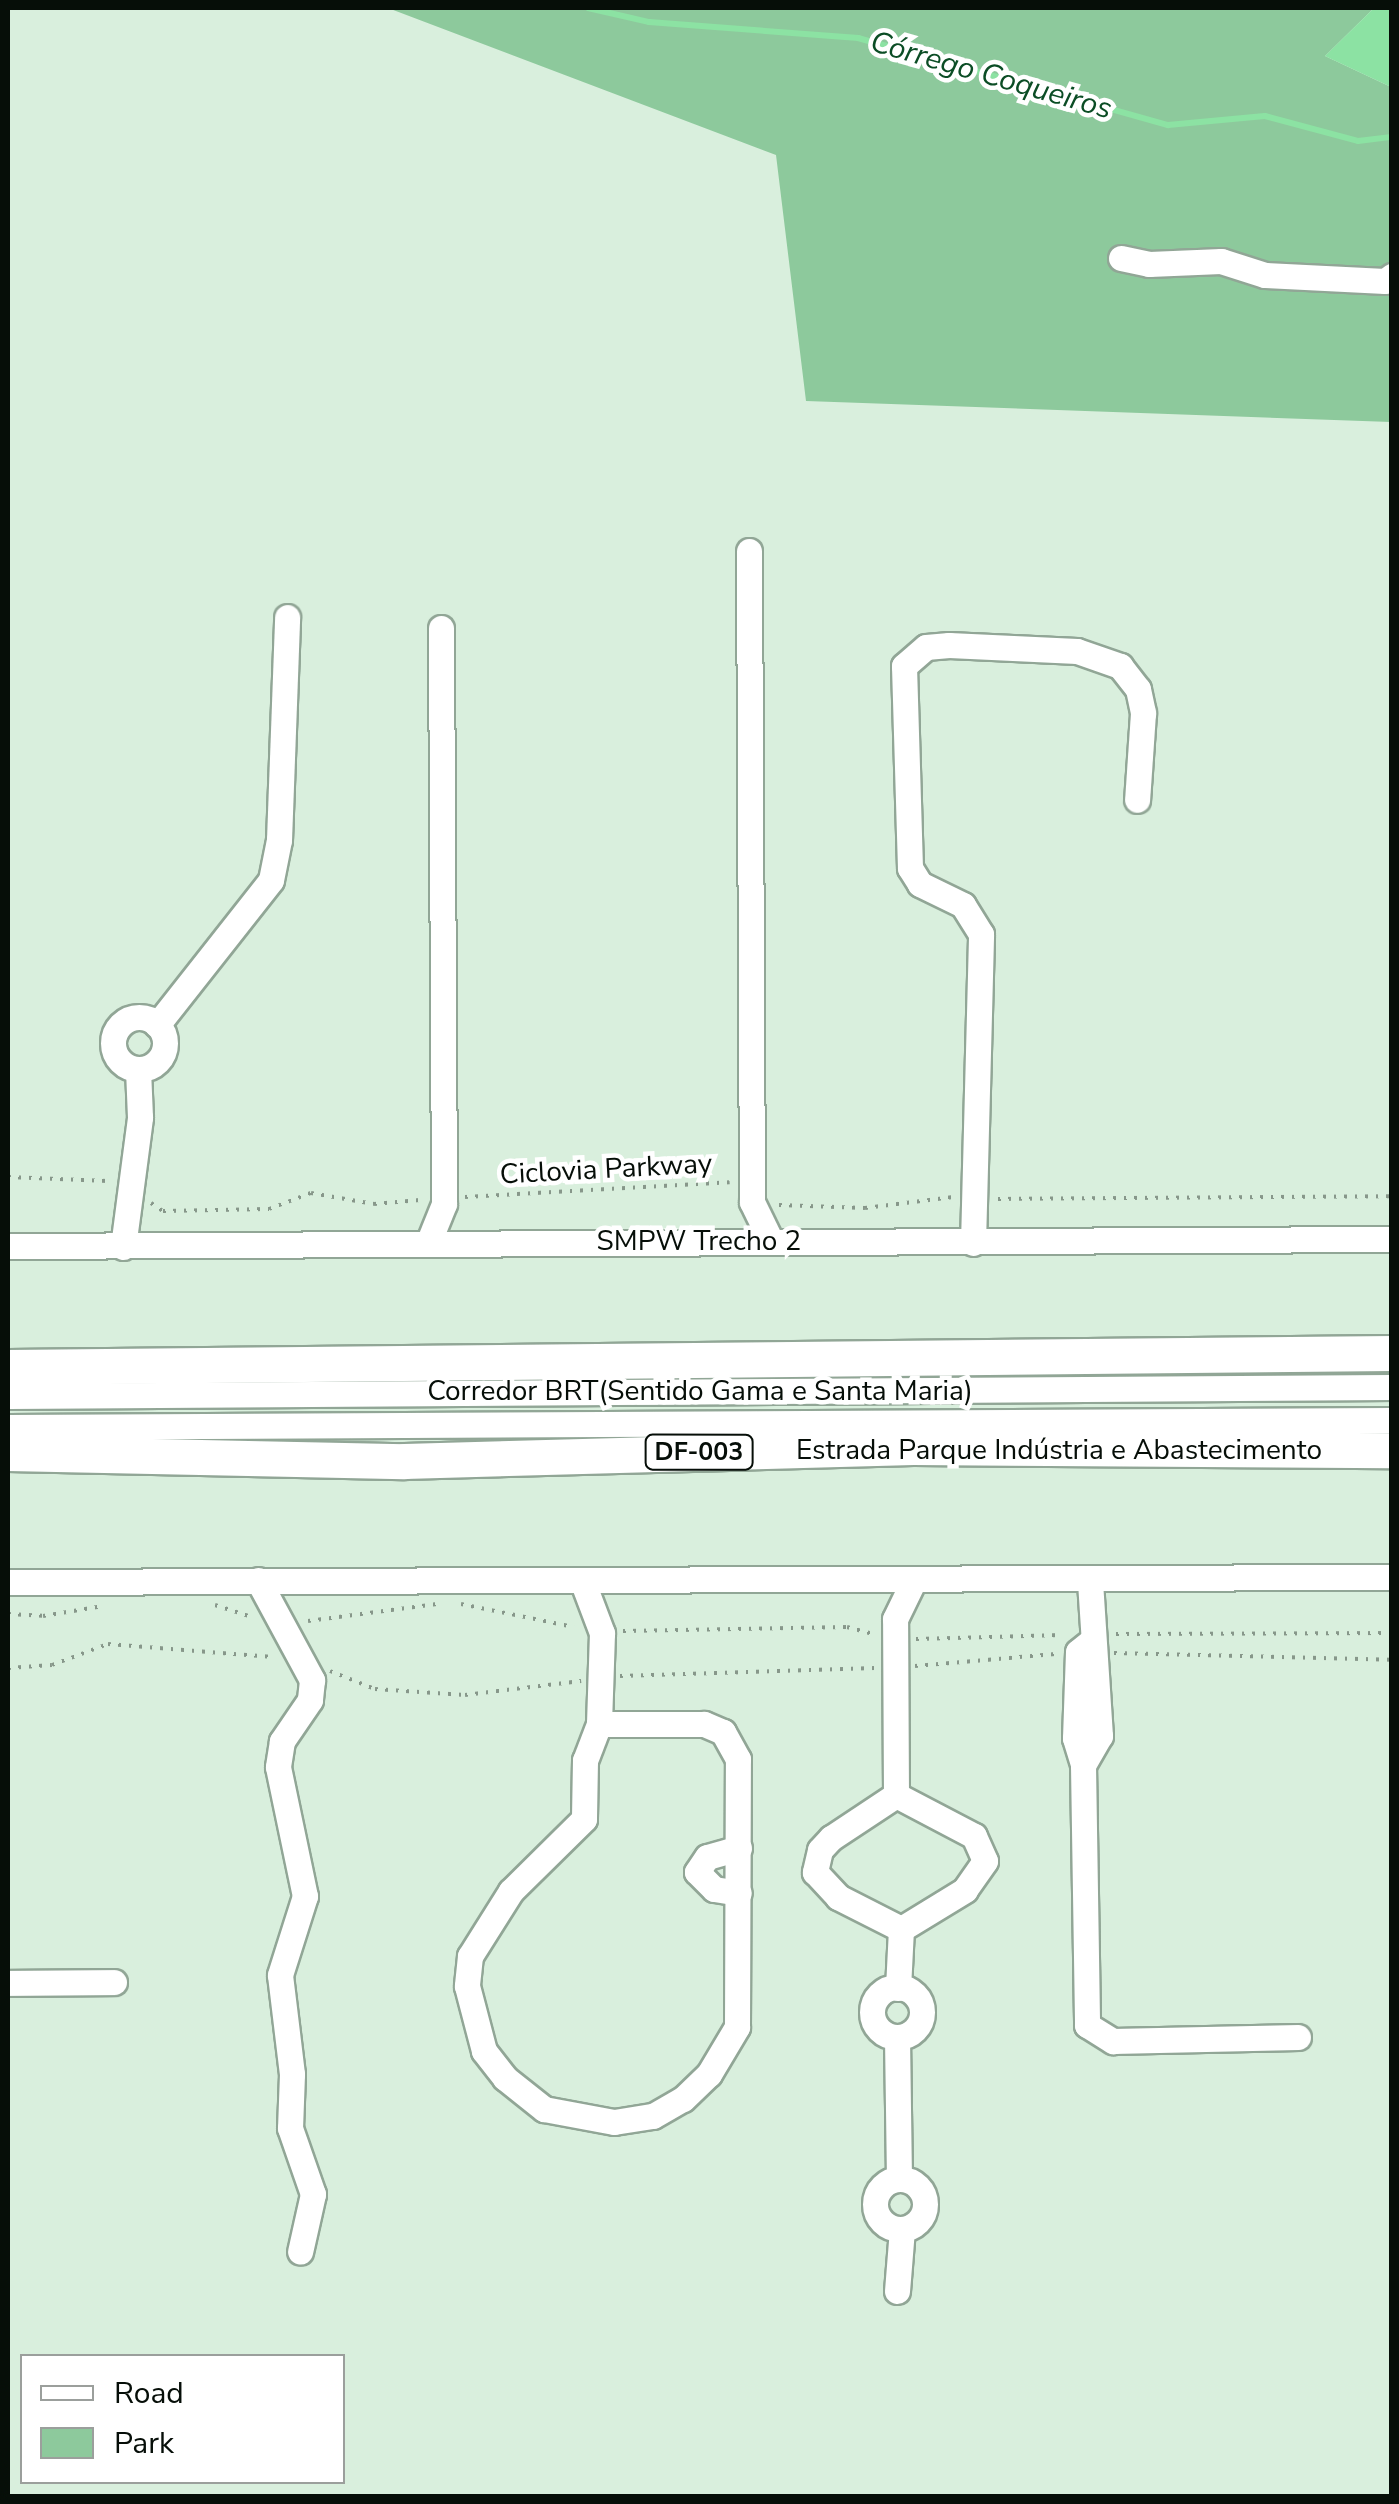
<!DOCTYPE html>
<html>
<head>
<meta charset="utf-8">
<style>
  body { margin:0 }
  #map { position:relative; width:1399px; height:2504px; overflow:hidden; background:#d9efdd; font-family:"Nunito Sans",sans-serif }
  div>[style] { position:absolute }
  .green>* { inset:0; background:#8dc99c }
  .water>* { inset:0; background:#8ce2a3 }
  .stream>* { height:6px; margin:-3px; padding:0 3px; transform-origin:3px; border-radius:3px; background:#8ce2a3 }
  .path>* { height:4px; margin-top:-2px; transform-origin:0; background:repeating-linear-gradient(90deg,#87978a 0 2.5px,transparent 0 10.5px) }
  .roads { filter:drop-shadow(2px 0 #91a696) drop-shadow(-2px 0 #91a696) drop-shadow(0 2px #91a696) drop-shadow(0 -2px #91a696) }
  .minor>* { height:25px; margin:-12.5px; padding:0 12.5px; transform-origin:12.5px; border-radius:12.5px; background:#fff }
  .minor>.ring { margin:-12.5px; padding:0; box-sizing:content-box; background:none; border:25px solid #fff; border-radius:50% }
  .highway>* { height:35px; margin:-17.5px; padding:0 17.5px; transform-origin:17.5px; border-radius:17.5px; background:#fff }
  span { translate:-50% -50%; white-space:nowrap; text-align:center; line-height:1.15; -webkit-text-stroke:9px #fff; paint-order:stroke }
  .shield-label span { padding:2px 8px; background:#fff; border:2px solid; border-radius:8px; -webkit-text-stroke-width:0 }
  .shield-label { font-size:25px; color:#060e08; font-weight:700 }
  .street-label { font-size:28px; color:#060e08 }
  .water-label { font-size:30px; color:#0b4d25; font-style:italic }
  .frame { position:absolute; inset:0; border:10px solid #060e08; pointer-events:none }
  .legend { position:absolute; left:20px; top:2354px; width:325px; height:130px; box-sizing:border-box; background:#fff; border:2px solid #9b9f9c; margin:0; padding:12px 18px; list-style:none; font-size:30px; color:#060e08 }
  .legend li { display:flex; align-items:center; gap:20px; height:50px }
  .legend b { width:50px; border:2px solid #9b9f9c }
</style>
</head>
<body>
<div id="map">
  <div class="green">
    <div style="clip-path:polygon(388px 8px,1374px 8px,1325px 56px,1391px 87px,1391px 422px,806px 401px,776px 155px)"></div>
  </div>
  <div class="water">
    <div style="clip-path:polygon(1374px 8px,1391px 8px,1391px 87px,1325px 56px)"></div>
  </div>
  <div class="stream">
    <div style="left:588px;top:8px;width:63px;rotate:12.9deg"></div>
    <div style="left:649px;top:22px;width:210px;rotate:4.4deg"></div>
    <div style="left:858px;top:38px;width:322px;rotate:15.7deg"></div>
    <div style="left:1168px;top:125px;width:97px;rotate:-5.3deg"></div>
    <div style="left:1265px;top:116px;width:96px;rotate:15deg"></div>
    <div style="left:1358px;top:141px;width:34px;rotate:-7deg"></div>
  </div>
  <div class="path">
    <div style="left:8px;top:1177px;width:100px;rotate:2.3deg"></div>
    <div style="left:465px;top:1197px;width:265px;rotate:-3.2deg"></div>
    <div style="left:998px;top:1199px;width:394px;rotate:-0.4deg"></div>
    <div style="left:151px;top:1203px;width:14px;rotate:34deg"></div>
    <div style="left:163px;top:1211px;width:106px;rotate:-1.1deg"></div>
    <div style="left:269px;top:1209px;width:45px;rotate:-20.9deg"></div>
    <div style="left:311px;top:1193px;width:64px;rotate:9.9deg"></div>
    <div style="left:374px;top:1204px;width:46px;rotate:-5deg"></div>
    <div style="left:779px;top:1205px;width:86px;rotate:2deg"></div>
    <div style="left:865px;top:1208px;width:89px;rotate:-7.1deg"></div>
    <div style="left:461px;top:1604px;width:115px;rotate:11.5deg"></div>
    <div style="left:215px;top:1605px;width:40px;rotate:18deg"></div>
    <div style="left:8px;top:1614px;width:35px;rotate:3deg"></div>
    <div style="left:43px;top:1616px;width:61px;rotate:-9.5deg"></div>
    <div style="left:308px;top:1621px;width:130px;rotate:-7.5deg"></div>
    <div style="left:623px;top:1631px;width:224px;rotate:-1deg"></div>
    <div style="left:847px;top:1627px;width:27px;rotate:15deg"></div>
    <div style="left:1116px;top:1634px;width:276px;rotate:-0.2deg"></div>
    <div style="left:916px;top:1639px;width:146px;rotate:-1.6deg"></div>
    <div style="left:1114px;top:1653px;width:278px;rotate:1.4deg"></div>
    <div style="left:915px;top:1666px;width:141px;rotate:-4.9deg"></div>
    <div style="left:8px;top:1668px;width:44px;rotate:-3.9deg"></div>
    <div style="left:52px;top:1665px;width:60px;rotate:-20.6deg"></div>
    <div style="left:108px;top:1644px;width:166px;rotate:4.5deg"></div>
    <div style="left:330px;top:1671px;width:48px;rotate:21.8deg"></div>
    <div style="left:375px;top:1689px;width:90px;rotate:3.8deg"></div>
    <div style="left:465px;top:1695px;width:117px;rotate:-6.9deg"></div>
    <div style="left:620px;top:1676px;width:255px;rotate:-1.8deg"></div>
  </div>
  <div class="roads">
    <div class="minor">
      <div style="left:1121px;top:258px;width:29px;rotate:12deg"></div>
      <div style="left:1149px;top:264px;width:72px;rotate:-2.4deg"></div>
      <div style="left:1221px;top:261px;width:46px;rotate:17.7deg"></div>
      <div style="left:1265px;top:275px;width:120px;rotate:2.9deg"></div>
      <div style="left:1385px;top:281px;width:9px;rotate:-36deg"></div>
      <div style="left:749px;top:551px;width:651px;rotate:89.74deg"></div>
      <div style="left:752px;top:1202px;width:43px;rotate:64deg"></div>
      <div class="ring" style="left:113px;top:1017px;width:27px;height:27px"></div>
      <div style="left:157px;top:1025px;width:184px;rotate:-51.8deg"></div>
      <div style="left:271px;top:880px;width:41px;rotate:-78.7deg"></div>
      <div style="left:279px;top:840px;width:223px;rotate:-87.9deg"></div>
      <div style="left:429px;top:1241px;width:40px;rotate:-68deg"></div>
      <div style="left:444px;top:1204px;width:576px;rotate:-90.3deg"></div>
      <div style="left:973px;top:1243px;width:309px;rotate:-88.5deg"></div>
      <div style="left:981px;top:934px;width:34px;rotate:-122deg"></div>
      <div style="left:963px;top:905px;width:48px;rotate:-154deg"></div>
      <div style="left:920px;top:884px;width:19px;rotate:-122deg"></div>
      <div style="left:910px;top:868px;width:202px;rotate:-91.7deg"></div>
      <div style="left:904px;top:666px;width:29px;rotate:-41deg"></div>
      <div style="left:926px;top:647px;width:23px;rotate:-5deg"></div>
      <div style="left:949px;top:645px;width:128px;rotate:2.7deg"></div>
      <div style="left:1077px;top:651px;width:46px;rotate:19.2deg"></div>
      <div style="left:1120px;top:666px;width:29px;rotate:52deg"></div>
      <div style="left:1138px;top:689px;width:25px;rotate:78deg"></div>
      <div style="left:1143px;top:713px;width:87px;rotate:93.9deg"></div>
      <div style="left:8px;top:1246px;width:1384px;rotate:-0.29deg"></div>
      <div style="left:123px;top:1247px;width:131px;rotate:-82.5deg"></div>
      <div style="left:140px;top:1117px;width:48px;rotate:-92.4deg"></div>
      <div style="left:8px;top:1396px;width:1384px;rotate:-0.37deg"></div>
      <div style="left:8px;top:1427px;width:1384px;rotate:-0.29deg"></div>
      <div style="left:258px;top:1580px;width:114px;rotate:61.6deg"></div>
      <div style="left:312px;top:1680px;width:20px;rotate:96deg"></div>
      <div style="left:310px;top:1700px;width:50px;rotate:124.3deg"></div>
      <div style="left:282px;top:1741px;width:26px;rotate:99deg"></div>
      <div style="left:278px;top:1767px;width:132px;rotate:78.2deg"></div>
      <div style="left:305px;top:1896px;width:83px;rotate:107.6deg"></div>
      <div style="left:280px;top:1975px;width:100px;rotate:83.1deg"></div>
      <div style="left:292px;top:2074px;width:54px;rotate:92.1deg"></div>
      <div style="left:290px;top:2128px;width:70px;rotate:70.8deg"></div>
      <div style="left:313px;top:2194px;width:59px;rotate:102.6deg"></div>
      <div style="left:582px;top:1580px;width:57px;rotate:69.3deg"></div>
      <div style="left:602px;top:1633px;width:91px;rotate:91.9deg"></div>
      <div style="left:599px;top:1724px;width:39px;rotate:111deg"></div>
      <div style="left:585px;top:1760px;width:59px;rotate:91deg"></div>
      <div style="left:584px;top:1819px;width:103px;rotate:135.4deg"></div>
      <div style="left:511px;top:1891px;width:77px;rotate:122.2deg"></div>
      <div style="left:470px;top:1956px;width:30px;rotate:96deg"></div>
      <div style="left:467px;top:1986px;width:67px;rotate:75.3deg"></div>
      <div style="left:484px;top:2051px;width:34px;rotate:52deg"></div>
      <div style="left:505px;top:2078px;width:50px;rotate:38.5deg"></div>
      <div style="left:544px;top:2109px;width:71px;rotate:10.5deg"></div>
      <div style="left:614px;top:2122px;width:39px;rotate:-9deg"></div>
      <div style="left:653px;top:2116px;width:34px;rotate:-30deg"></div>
      <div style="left:683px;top:2099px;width:36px;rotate:-44deg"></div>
      <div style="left:709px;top:2074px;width:55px;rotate:-59.2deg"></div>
      <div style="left:737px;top:2027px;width:268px;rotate:-89.8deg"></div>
      <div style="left:738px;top:1759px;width:31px;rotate:-119deg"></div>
      <div style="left:723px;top:1732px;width:21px;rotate:-157deg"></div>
      <div style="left:704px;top:1724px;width:105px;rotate:180deg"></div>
      <div style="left:8px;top:1582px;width:1384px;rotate:-0.21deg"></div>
      <div style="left:1089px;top:1643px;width:14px;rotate:141deg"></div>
      <div style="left:1078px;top:1652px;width:86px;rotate:92deg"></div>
      <div style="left:1075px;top:1738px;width:28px;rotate:73deg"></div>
      <div style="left:1083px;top:1765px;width:260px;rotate:89.1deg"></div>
      <div style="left:1087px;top:2025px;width:31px;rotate:32deg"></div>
      <div style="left:1113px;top:2041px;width:185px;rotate:-1.2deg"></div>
      <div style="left:1083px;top:1765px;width:34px;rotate:-60deg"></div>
      <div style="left:1100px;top:1736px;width:156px;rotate:-93.7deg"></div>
      <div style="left:896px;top:1795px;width:88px;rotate:27.7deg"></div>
      <div style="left:974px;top:1836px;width:27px;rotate:66deg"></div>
      <div style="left:985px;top:1861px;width:35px;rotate:125deg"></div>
      <div style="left:965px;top:1890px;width:75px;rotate:148.6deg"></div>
      <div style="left:896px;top:1795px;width:78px;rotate:146.5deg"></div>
      <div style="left:831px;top:1838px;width:16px;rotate:133deg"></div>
      <div style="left:820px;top:1850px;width:23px;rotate:103deg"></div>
      <div style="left:815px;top:1872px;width:34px;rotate:47deg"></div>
      <div style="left:838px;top:1897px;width:71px;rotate:26.9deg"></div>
      <div style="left:896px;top:1795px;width:176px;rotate:-90.3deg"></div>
      <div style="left:895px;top:1619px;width:43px;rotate:-64deg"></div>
      <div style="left:739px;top:1848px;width:33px;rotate:164deg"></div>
      <div style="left:707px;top:1857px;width:18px;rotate:124deg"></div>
      <div style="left:697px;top:1872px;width:24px;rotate:45deg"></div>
      <div style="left:714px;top:1889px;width:25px;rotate:9deg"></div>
      <div style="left:8px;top:1983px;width:106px;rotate:-0.5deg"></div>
      <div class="ring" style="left:872px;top:1987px;width:25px;height:25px"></div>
      <div style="left:898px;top:1988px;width:59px;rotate:-87.1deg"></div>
      <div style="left:897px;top:2037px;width:141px;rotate:89.2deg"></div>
      <div class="ring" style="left:875px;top:2179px;width:25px;height:25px"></div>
      <div style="left:897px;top:2291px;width:62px;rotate:-85.4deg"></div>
    </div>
    <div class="highway">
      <div style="left:8px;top:1367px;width:1384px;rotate:-0.58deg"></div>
      <div style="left:8px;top:1453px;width:396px;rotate:1.2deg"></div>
      <div style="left:404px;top:1461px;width:509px;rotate:-1.58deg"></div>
      <div style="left:913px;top:1447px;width:479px;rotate:0.4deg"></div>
    </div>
  </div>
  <div class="shield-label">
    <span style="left:699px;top:1452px">DF-003</span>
  </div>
  <div class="street-label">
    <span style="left:606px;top:1169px;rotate:-3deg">Ciclovia Parkway</span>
    <span style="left:699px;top:1241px">SMPW Trecho 2</span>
    <span style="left:700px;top:1391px">Corredor BRT(Sentido Gama e Santa Maria)</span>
    <span style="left:1059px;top:1450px">Estrada Parque Indústria e Abastecimento</span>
  </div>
  <div class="water-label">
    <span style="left:991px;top:76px;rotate:16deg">Córrego Coqueiros</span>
  </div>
  <div class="frame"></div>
  <ul class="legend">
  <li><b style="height:12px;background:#fff"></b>Road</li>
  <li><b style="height:28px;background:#8dc99c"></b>Park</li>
  </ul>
</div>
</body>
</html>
